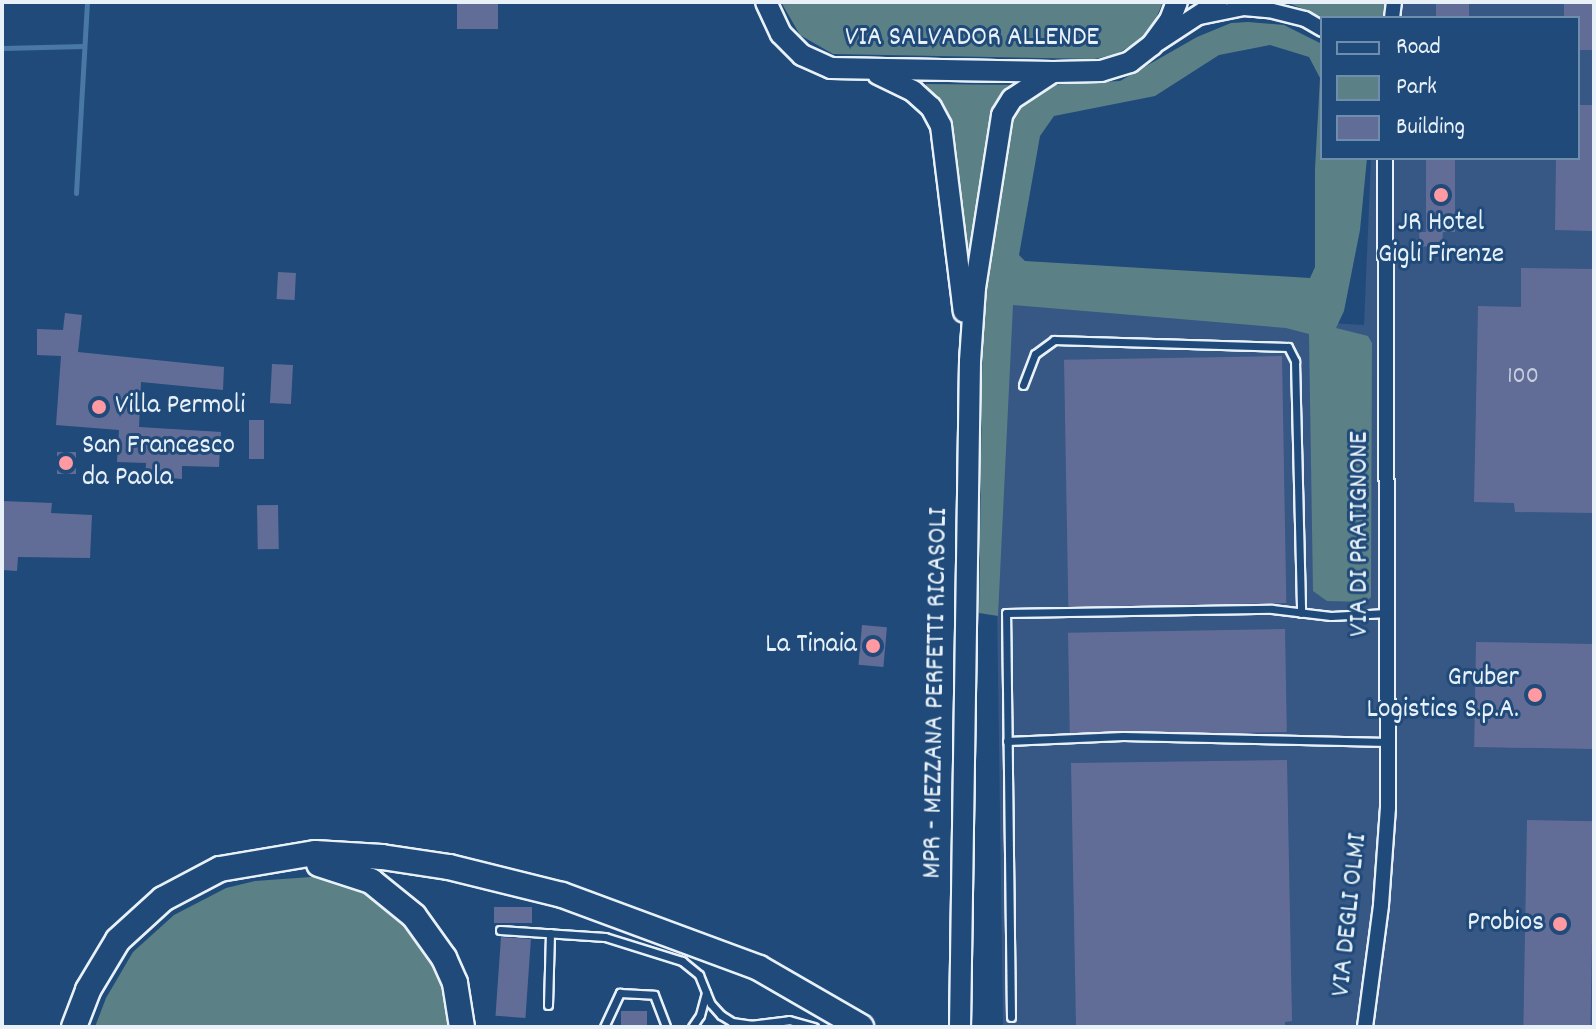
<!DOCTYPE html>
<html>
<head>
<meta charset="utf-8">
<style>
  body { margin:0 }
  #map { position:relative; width:1596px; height:1029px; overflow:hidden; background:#1f4a7a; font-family:Dekko,sans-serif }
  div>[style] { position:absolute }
  .built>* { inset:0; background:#375785 }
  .green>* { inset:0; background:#5b8187 }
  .stream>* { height:5px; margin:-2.5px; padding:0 2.5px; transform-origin:2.5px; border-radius:2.5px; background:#4978a5 }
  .building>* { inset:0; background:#626d97; transform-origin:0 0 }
  .roads { filter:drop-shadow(2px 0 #e8f1f8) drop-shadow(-2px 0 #e8f1f8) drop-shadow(0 2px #e8f1f8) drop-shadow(0 -2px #e8f1f8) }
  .service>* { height:7px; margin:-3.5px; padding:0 3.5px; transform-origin:3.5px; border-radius:3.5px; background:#1f4a7a }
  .minor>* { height:14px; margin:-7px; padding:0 7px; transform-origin:7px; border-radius:7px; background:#1f4a7a }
  .secondary>* { height:18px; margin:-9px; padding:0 9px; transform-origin:9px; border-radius:9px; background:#1f4a7a }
  .primary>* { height:20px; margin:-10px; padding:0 10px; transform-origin:10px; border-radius:10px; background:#1f4a7a }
  .motorway>* { height:24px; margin:-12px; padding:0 12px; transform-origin:12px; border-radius:12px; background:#1f4a7a }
  .dots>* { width:22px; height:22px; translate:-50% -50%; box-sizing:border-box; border:4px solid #1f4a7a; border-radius:50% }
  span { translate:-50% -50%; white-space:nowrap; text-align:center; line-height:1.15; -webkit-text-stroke:6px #1f4a7a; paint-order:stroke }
  .number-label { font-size:24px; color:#c6d0e0 }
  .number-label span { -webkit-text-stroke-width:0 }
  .street-label { font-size:28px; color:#e8f1f8 }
  .poi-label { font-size:28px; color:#e8f1f8 }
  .left { translate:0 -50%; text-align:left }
  .right { translate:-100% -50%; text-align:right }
  .frame { position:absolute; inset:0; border:4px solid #e8f1f8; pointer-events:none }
  .legend { position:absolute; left:1320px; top:16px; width:260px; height:144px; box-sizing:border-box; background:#1f4a7a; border:2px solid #6f8dac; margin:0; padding:10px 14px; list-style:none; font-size:24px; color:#e8f1f8 }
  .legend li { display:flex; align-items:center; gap:16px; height:40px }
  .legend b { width:40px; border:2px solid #6f8dac }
</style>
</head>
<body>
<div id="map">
  <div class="built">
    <div style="clip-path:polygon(1377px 2px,1594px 2px,1594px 1027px,1003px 1027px,997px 606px,1012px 304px,1364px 325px,1371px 158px,1578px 158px,1578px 18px,1376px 18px)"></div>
  </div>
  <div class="green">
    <div style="clip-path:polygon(781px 2px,1163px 2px,1154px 23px,1141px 39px,1117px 54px,1094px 59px,833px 54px,800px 35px)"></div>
    <div style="clip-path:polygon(1286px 2px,1387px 2px,1386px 18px,1325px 18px)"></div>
    <div style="clip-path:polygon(evenodd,1248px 22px,1284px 25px,1322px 44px,1322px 158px,1367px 158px,1360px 230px,1344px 311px,1336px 328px,1368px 336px,1372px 343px,1371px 597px,1366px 602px,1327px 601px,1313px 591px,1309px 334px,1286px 328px,1013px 305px,998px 616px,979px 613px,983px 303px,1006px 131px,1013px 110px,1046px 85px,1120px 81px,1197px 37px,1231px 23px,1248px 22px,1270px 45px,1309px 57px,1320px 78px,1315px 169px,1315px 267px,1310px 278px,1025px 261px,1019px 255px,1040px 136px,1054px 116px,1155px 96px,1219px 55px,1270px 45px)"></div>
    <div style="clip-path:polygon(926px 84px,1018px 85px,970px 291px,926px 90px)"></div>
    <div style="clip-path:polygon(325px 876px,366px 891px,406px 924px,434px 964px,444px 986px,451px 1027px,95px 1027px,106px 998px,133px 952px,174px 915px,226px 888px,255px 881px)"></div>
  </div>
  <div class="stream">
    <div style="left:2px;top:48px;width:82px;rotate:-1.4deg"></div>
    <div style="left:76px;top:193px;width:191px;rotate:-86.7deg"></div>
  </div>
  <div class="building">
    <div style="left:457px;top:2px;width:41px;height:27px"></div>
    <div style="left:1436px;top:2px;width:33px;height:16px"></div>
    <div style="clip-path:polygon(1564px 2px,1594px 2px,1594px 50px,1578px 50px,1578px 18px,1564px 18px)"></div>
    <div style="clip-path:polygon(1578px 105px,1594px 105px,1594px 231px,1555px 230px,1556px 158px,1578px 158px)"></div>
    <div style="clip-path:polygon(1426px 158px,1455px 158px,1455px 232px,1443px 232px,1442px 245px,1420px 247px,1419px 232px,1426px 232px)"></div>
    <div style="clip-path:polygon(1521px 268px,1594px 269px,1594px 513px,1515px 512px,1514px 503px,1474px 502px,1478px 306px,1521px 307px)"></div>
    <div style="left:278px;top:272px;width:18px;height:27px;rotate:3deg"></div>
    <div style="clip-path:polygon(65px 313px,82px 315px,78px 352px,224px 367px,223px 390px,141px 382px,139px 427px,221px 432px,219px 467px,182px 466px,182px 479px,145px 476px,146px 463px,117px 462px,119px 430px,56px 425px,61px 356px,37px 355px,37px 329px,63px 330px)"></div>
    <div style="left:1282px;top:356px;width:247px;height:218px;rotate:89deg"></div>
    <div style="left:272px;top:364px;width:21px;height:39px;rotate:3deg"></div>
    <div style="left:249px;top:420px;width:15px;height:39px"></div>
    <div style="left:57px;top:452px;width:19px;height:22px"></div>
    <div style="clip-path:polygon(2px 501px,52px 503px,51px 513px,92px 515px,90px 558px,18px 557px,17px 571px,2px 570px)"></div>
    <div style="left:278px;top:505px;width:44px;height:21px;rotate:89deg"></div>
    <div style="left:862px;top:625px;width:25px;height:40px;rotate:5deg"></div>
    <div style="left:1285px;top:629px;width:103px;height:217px;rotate:89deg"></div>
    <div style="left:1476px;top:642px;width:118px;height:105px;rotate:1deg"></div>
    <div style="clip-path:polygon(1287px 760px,1292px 1021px,1285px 1022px,1285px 1027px,1076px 1025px,1071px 763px)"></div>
    <div style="left:1527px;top:820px;width:67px;height:207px;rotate:1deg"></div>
    <div style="left:494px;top:907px;width:38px;height:16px"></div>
    <div style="left:501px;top:937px;width:30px;height:79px;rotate:4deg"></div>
    <div style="left:621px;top:1011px;width:26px;height:14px"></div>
  </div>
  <div class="roads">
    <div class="service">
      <div style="left:1023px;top:385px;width:33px;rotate:-69deg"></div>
      <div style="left:1035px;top:354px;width:24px;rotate:-36deg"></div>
      <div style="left:1054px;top:340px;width:234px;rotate:1.7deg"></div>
      <div style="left:1288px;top:347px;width:16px;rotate:63deg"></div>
      <div style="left:1295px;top:361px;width:252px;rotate:88.6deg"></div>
      <div style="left:1007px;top:741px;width:116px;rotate:-2.5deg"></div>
      <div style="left:1123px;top:736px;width:265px;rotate:1.3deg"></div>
      <div style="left:500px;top:930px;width:105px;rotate:3.8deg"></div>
      <div style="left:605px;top:937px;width:81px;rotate:17.3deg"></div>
      <div style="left:682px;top:961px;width:22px;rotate:39deg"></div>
      <div style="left:699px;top:975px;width:31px;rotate:68deg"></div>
      <div style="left:711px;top:1004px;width:15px;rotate:48deg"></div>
      <div style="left:721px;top:1015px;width:13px;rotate:32deg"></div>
      <div style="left:732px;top:1022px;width:21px;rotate:8deg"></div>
      <div style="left:548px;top:1005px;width:72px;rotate:-88.4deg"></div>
      <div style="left:1011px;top:1017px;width:404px;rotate:-90.7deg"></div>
      <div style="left:1006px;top:613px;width:266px;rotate:-0.9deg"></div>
      <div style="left:1272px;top:609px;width:59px;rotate:6.8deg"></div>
      <div style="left:1331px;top:616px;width:56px;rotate:-3.1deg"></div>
      <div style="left:750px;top:1025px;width:39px;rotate:-7deg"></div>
      <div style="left:789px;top:1020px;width:26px;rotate:16deg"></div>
      <div style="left:604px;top:1027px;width:38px;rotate:-65deg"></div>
      <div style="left:620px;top:993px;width:34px;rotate:3deg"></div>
      <div style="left:654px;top:995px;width:34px;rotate:69deg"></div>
      <div style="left:692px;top:1027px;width:14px;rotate:-56deg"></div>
      <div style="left:700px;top:1015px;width:23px;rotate:-75deg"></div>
    </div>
    <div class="minor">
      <div style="left:1200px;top:17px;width:45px;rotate:-11.6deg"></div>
      <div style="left:1244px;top:8px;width:25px;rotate:5deg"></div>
      <div style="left:1269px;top:10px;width:37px;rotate:14deg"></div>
      <div style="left:1305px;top:19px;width:20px;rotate:30deg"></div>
      <div style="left:1392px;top:18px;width:16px;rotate:-83deg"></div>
      <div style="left:1365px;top:1027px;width:123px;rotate:-82.5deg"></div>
      <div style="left:1381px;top:905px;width:97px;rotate:-85.9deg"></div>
      <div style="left:1388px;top:808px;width:650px;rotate:-90.26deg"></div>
    </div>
    <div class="secondary">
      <div style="left:1157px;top:42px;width:73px;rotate:-33.3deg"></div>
    </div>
    <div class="primary">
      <div style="left:766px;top:2px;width:35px;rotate:65deg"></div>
      <div style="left:781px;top:34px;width:30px;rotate:45deg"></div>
      <div style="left:802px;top:55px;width:32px;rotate:24deg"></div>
      <div style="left:831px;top:68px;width:222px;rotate:1deg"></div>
      <div style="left:1053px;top:72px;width:48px;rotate:-1.2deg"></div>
      <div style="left:1101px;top:71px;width:30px;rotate:-17deg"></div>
      <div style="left:1130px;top:62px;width:28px;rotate:-38deg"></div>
      <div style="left:1152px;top:45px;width:31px;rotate:-54deg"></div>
      <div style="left:1170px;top:20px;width:19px;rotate:-69deg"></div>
      <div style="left:878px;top:74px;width:39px;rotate:26deg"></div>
      <div style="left:913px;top:91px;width:24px;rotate:42deg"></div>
      <div style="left:931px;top:107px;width:21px;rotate:62deg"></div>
      <div style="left:941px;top:126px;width:187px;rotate:83deg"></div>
      <div style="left:960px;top:1027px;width:666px;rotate:-89.14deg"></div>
      <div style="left:970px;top:361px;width:73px;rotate:-86.1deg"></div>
      <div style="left:975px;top:288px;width:175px;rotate:-81.1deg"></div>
      <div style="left:1002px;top:115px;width:19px;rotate:-58deg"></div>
      <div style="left:1012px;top:99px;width:49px;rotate:-33.4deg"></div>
    </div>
    <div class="motorway">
      <div style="left:319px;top:864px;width:55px;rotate:18.1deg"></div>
      <div style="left:371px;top:881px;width:55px;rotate:39.1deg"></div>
      <div style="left:414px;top:916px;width:52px;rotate:54.5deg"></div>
      <div style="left:444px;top:958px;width:27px;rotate:66deg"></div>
      <div style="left:455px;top:983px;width:45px;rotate:81deg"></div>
      <div style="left:74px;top:1027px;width:40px;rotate:-69deg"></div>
      <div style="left:88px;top:990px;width:58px;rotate:-59deg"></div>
      <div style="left:118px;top:940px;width:61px;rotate:-42.3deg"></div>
      <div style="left:163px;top:899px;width:64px;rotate:-27.8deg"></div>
      <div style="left:220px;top:869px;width:96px;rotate:-9.6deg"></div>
      <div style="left:315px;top:853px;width:67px;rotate:3.4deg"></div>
      <div style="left:382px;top:857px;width:68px;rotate:8.5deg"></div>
      <div style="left:449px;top:867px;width:116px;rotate:13.9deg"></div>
      <div style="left:562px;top:895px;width:210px;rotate:20.3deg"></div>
      <div style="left:759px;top:968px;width:118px;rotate:30deg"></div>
    </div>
  </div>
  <div class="dots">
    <div style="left:1441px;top:195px;background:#ff9aa2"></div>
    <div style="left:99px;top:407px;background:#ff9aa2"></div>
    <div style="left:66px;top:463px;background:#ff9aa2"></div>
    <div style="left:873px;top:646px;background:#ff9aa2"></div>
    <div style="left:1535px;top:695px;background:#ff9aa2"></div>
    <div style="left:1560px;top:924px;background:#ff9aa2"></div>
  </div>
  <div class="number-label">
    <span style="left:1523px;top:378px">100</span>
  </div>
  <div class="street-label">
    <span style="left:972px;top:39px">VIA SALVADOR ALLENDE</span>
    <span style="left:1361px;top:534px;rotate:-90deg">VIA DI PRATIGNONE</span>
    <span style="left:937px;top:693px;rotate:-89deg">MPR - MEZZANA PERFETTI RICASOLI</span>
    <span style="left:1351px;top:915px;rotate:-84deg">VIA DEGLI OLMI</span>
  </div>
  <div class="poi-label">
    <span style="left:1441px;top:240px">JR Hotel<br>Gigli Firenze</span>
    <span class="left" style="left:115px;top:407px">Villa Permoli</span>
    <span class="left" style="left:82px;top:463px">San Francesco<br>da Paola</span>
    <span class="right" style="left:857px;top:646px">La Tinaia</span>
    <span class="right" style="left:1519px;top:695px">Gruber<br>Logistics S.p.A.</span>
    <span class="right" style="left:1544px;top:924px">Probios</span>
  </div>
  <div class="frame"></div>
  <ul class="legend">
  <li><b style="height:10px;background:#1f4a7a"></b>Road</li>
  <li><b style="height:22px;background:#5b8187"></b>Park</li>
  <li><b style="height:22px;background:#626d97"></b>Building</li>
  </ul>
</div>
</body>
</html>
